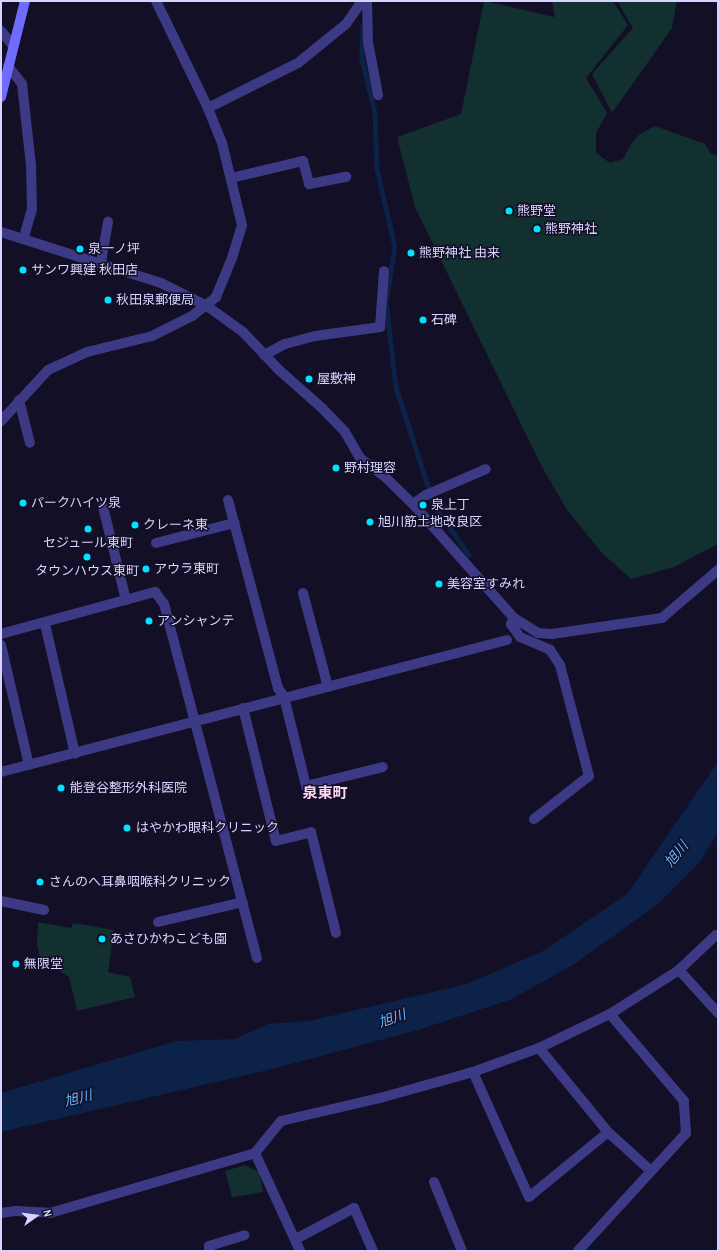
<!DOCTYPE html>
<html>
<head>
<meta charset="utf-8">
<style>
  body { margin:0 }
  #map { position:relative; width:719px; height:1252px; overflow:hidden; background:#130f26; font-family:"Archivo Narrow","Noto Sans JP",sans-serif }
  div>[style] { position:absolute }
  .green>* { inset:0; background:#12302f }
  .water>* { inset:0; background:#0c2248 }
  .stream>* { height:4.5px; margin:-2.25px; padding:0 2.25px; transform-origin:2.25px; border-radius:2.25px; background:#0c2248 }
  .street>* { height:10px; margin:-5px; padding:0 5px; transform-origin:5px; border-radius:5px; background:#3d3a85 }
  .secondary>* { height:10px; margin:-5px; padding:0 5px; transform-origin:5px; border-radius:5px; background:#6f6bff }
  .dots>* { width:11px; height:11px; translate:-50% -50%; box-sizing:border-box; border:2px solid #130f26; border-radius:50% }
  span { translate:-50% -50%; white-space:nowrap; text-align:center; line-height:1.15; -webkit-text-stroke:3px #130f26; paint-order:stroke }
  .poi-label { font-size:13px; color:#d9d4ff }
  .left { translate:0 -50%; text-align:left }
  .water-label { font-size:14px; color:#62b6ff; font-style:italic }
  .quarter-label { font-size:15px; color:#ffd6f0; font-weight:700 }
  .frame { position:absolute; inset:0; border:2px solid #d9d4ff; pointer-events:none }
  .north { position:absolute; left:16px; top:1196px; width:40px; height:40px; -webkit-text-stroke:3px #130f26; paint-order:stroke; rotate:76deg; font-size:11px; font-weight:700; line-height:16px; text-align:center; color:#d9d4ff }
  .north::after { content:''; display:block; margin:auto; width:14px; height:18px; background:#d9d4ff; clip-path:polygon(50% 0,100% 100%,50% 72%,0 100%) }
</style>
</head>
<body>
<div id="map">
  <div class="green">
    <div style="clip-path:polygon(484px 1px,555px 17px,552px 1px,613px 1px,628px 25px,586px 78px,607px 113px,596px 133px,596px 153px,610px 163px,623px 159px,632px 142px,640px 134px,655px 126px,705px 144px,711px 154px,718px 156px,718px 544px,674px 567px,631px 579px,602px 553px,567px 510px,542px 467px,415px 207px,397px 137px,461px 114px)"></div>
    <div style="clip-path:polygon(617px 1px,677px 1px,672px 28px,612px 113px,592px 74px,633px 28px)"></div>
    <div style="clip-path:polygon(38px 922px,71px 928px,73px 923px,114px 930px,108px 972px,130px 977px,135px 997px,77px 1011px,69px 977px,40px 958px,37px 945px)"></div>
    <div style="clip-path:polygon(245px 1165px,259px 1172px,263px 1192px,232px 1197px,225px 1171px)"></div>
  </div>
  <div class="water">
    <div style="clip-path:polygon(718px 762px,718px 831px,700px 862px,658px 904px,576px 963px,512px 999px,418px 1030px,272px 1069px,1px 1132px,1px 1093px,176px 1041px,235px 1039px,268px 1024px,309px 1021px,467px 984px,543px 951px,627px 894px)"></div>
  </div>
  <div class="stream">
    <div style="left:363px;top:26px;width:33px;rotate:92deg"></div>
    <div style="left:362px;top:59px;width:56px;rotate:76.5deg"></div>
    <div style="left:375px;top:113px;width:56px;rotate:88deg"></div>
    <div style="left:377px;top:169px;width:80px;rotate:77deg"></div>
    <div style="left:395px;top:247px;width:56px;rotate:99.3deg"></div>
    <div style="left:386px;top:302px;width:86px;rotate:83.3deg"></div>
    <div style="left:396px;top:387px;width:124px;rotate:72.1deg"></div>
    <div style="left:434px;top:505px;width:61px;rotate:55deg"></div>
  </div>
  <div class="street">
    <div style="left:367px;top:1px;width:41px;rotate:88.6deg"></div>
    <div style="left:368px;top:42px;width:54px;rotate:79.3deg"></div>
    <div style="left:1px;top:31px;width:19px;rotate:51deg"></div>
    <div style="left:8px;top:66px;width:23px;rotate:52deg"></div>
    <div style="left:22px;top:84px;width:81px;rotate:83.7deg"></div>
    <div style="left:31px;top:165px;width:44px;rotate:88.7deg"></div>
    <div style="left:32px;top:209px;width:29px;rotate:106deg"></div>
    <div style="left:208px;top:108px;width:101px;rotate:-26.6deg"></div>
    <div style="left:298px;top:63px;width:62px;rotate:-39.1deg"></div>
    <div style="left:346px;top:24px;width:28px;rotate:-55deg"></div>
    <div style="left:231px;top:178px;width:74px;rotate:-13.3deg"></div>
    <div style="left:303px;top:161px;width:24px;rotate:75deg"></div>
    <div style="left:309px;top:184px;width:38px;rotate:-11deg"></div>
    <div style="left:1px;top:232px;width:168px;rotate:17.7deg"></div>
    <div style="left:161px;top:283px;width:51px;rotate:26.6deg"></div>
    <div style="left:207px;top:306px;width:44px;rotate:35.8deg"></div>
    <div style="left:243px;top:332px;width:52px;rotate:46.5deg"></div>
    <div style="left:279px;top:370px;width:57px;rotate:41.5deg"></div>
    <div style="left:322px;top:408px;width:33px;rotate:46deg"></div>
    <div style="left:345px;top:432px;width:30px;rotate:60deg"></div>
    <div style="left:360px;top:458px;width:30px;rotate:37deg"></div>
    <div style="left:384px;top:476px;width:40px;rotate:44deg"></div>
    <div style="left:413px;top:504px;width:152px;rotate:48.5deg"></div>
    <div style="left:514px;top:618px;width:28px;rotate:32deg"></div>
    <div style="left:538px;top:633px;width:14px;rotate:4deg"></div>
    <div style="left:552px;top:634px;width:111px;rotate:-8.3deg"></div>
    <div style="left:662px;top:618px;width:74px;rotate:-40.6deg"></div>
    <div style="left:101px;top:262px;width:41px;rotate:-80.1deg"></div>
    <div style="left:264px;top:355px;width:24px;rotate:-28deg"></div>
    <div style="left:285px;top:344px;width:31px;rotate:-15deg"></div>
    <div style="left:315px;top:336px;width:66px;rotate:-7.9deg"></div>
    <div style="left:380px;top:327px;width:56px;rotate:-85.9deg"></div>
    <div style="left:19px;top:400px;width:44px;rotate:75.7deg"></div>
    <div style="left:1px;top:421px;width:69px;rotate:-47.3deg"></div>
    <div style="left:48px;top:370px;width:43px;rotate:-24.8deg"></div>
    <div style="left:87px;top:352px;width:67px;rotate:-13.8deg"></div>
    <div style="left:152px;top:336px;width:45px;rotate:-26.6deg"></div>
    <div style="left:192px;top:316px;width:31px;rotate:-38deg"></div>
    <div style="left:216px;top:297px;width:42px;rotate:-67.7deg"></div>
    <div style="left:232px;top:258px;width:34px;rotate:-73deg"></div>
    <div style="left:242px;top:225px;width:84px;rotate:-103.7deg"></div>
    <div style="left:222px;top:143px;width:38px;rotate:-112deg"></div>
    <div style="left:208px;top:108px;width:119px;rotate:-115.9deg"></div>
    <div style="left:228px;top:500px;width:195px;rotate:75.1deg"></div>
    <div style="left:278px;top:688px;width:11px;rotate:56deg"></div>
    <div style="left:284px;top:697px;width:92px;rotate:76.1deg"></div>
    <div style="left:306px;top:786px;width:79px;rotate:-13.9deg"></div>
    <div style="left:413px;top:504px;width:16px;rotate:-35deg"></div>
    <div style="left:426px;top:495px;width:65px;rotate:-23.4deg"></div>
    <div style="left:103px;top:507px;width:96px;rotate:76.1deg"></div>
    <div style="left:156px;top:543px;width:81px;rotate:-14.4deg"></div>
    <div style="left:303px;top:593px;width:97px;rotate:75.1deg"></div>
    <div style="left:514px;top:618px;width:7px;rotate:117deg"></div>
    <div style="left:511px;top:624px;width:16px;rotate:55deg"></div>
    <div style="left:520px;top:637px;width:33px;rotate:23deg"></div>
    <div style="left:550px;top:650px;width:18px;rotate:56deg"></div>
    <div style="left:560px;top:665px;width:115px;rotate:75.4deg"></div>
    <div style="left:589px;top:776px;width:70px;rotate:142deg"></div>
    <div style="left:45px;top:624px;width:133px;rotate:77deg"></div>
    <div style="left:1px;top:634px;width:160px;rotate:-15.3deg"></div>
    <div style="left:155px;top:592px;width:15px;rotate:53deg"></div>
    <div style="left:164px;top:604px;width:366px;rotate:75.3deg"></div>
    <div style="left:1px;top:645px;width:123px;rotate:76.9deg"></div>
    <div style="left:243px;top:708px;width:137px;rotate:76.1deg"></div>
    <div style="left:276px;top:841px;width:36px;rotate:-14deg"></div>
    <div style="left:311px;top:832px;width:104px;rotate:76.1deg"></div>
    <div style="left:1px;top:772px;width:523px;rotate:-14.62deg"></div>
    <div style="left:1px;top:901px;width:44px;rotate:11.8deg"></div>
    <div style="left:158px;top:922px;width:87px;rotate:-13.2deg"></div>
    <div style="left:679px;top:970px;width:58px;rotate:47.8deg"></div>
    <div style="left:539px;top:1048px;width:109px;rotate:50.6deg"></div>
    <div style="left:608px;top:1132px;width:58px;rotate:42.2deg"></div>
    <div style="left:473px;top:1072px;width:137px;rotate:65.9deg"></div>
    <div style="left:529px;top:1197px;width:102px;rotate:-39.4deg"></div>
    <div style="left:255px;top:1153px;width:108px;rotate:65.3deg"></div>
    <div style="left:434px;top:1182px;width:74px;rotate:67.9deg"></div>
    <div style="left:1px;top:1213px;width:15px;rotate:-8deg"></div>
    <div style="left:16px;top:1211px;width:34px;rotate:3deg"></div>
    <div style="left:50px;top:1213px;width:214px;rotate:-16.3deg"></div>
    <div style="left:255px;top:1153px;width:41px;rotate:-50.9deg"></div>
    <div style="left:281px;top:1121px;width:102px;rotate:-13.1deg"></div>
    <div style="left:380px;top:1098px;width:97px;rotate:-15.6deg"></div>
    <div style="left:473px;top:1072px;width:70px;rotate:-20deg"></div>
    <div style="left:539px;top:1048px;width:79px;rotate:-25.6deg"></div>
    <div style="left:610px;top:1014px;width:82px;rotate:-32.5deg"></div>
    <div style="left:679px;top:970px;width:51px;rotate:-43.4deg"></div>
    <div style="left:296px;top:1239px;width:66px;rotate:-28.1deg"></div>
    <div style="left:354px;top:1208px;width:47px;rotate:66.2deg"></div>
    <div style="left:209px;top:1251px;width:5px;rotate:-90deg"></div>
    <div style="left:209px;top:1246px;width:37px;rotate:-17deg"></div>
    <div style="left:578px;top:1251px;width:160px;rotate:-47.5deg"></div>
    <div style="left:686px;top:1133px;width:32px;rotate:-94deg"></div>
    <div style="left:684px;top:1101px;width:114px;rotate:-130.4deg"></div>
  </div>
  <div class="secondary">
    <div style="left:1px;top:97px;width:99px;rotate:-76deg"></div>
  </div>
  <div class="dots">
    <div style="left:509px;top:211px;background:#00e5ff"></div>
    <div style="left:537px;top:229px;background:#00e5ff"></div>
    <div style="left:80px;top:249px;background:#00e5ff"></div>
    <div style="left:411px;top:253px;background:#00e5ff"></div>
    <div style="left:23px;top:270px;background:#00e5ff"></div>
    <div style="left:108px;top:300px;background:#00e5ff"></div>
    <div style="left:423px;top:320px;background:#00e5ff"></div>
    <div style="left:309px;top:379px;background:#00e5ff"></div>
    <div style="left:336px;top:468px;background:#00e5ff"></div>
    <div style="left:23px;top:503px;background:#00e5ff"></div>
    <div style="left:423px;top:505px;background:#00e5ff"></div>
    <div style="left:370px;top:522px;background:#00e5ff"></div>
    <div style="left:135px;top:525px;background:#00e5ff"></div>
    <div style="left:88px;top:529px;background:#00e5ff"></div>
    <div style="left:87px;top:557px;background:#00e5ff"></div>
    <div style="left:146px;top:569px;background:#00e5ff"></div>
    <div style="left:439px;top:584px;background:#00e5ff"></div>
    <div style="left:149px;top:621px;background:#00e5ff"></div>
    <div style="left:61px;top:788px;background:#00e5ff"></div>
    <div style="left:127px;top:828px;background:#00e5ff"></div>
    <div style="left:40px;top:882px;background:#00e5ff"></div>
    <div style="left:102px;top:939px;background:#00e5ff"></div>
    <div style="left:16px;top:964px;background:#00e5ff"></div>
  </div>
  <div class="poi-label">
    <span class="left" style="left:517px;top:211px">熊野堂</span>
    <span class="left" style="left:545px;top:229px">熊野神社</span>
    <span class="left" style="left:88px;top:249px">泉一ノ坪</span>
    <span class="left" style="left:419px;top:253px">熊野神社 由来</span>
    <span class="left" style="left:31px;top:270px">サンワ興建 秋田店</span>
    <span class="left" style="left:116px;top:300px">秋田泉郵便局</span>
    <span class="left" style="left:431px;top:320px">石碑</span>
    <span class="left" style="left:317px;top:379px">屋敷神</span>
    <span class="left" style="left:344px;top:468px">野村理容</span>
    <span class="left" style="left:31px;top:503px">パークハイツ泉</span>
    <span class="left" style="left:431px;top:505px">泉上丁</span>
    <span class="left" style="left:378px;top:522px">旭川筋土地改良区</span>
    <span class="left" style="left:143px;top:525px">クレーネ東</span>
    <span style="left:88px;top:543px">セジュール東町</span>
    <span class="left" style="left:154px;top:569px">アウラ東町</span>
    <span style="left:87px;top:571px">タウンハウス東町</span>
    <span class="left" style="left:447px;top:584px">美容室すみれ</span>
    <span class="left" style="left:157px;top:621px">アンシャンテ</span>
    <span class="left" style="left:70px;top:788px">能登谷整形外科医院</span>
    <span class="left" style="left:136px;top:828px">はやかわ眼科クリニック</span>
    <span class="left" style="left:49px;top:882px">さんのへ耳鼻咽喉科クリニック</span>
    <span class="left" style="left:110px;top:939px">あさひかわこども園</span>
    <span class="left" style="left:24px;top:964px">無限堂</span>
  </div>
  <div class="water-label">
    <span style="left:676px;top:854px;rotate:-51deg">旭川</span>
    <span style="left:392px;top:1018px;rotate:-19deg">旭川</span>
    <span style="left:78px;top:1098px;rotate:-14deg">旭川</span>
  </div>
  <div class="quarter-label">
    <span style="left:325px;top:793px">泉東町</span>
  </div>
  <div class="frame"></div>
  <div class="north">N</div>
</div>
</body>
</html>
